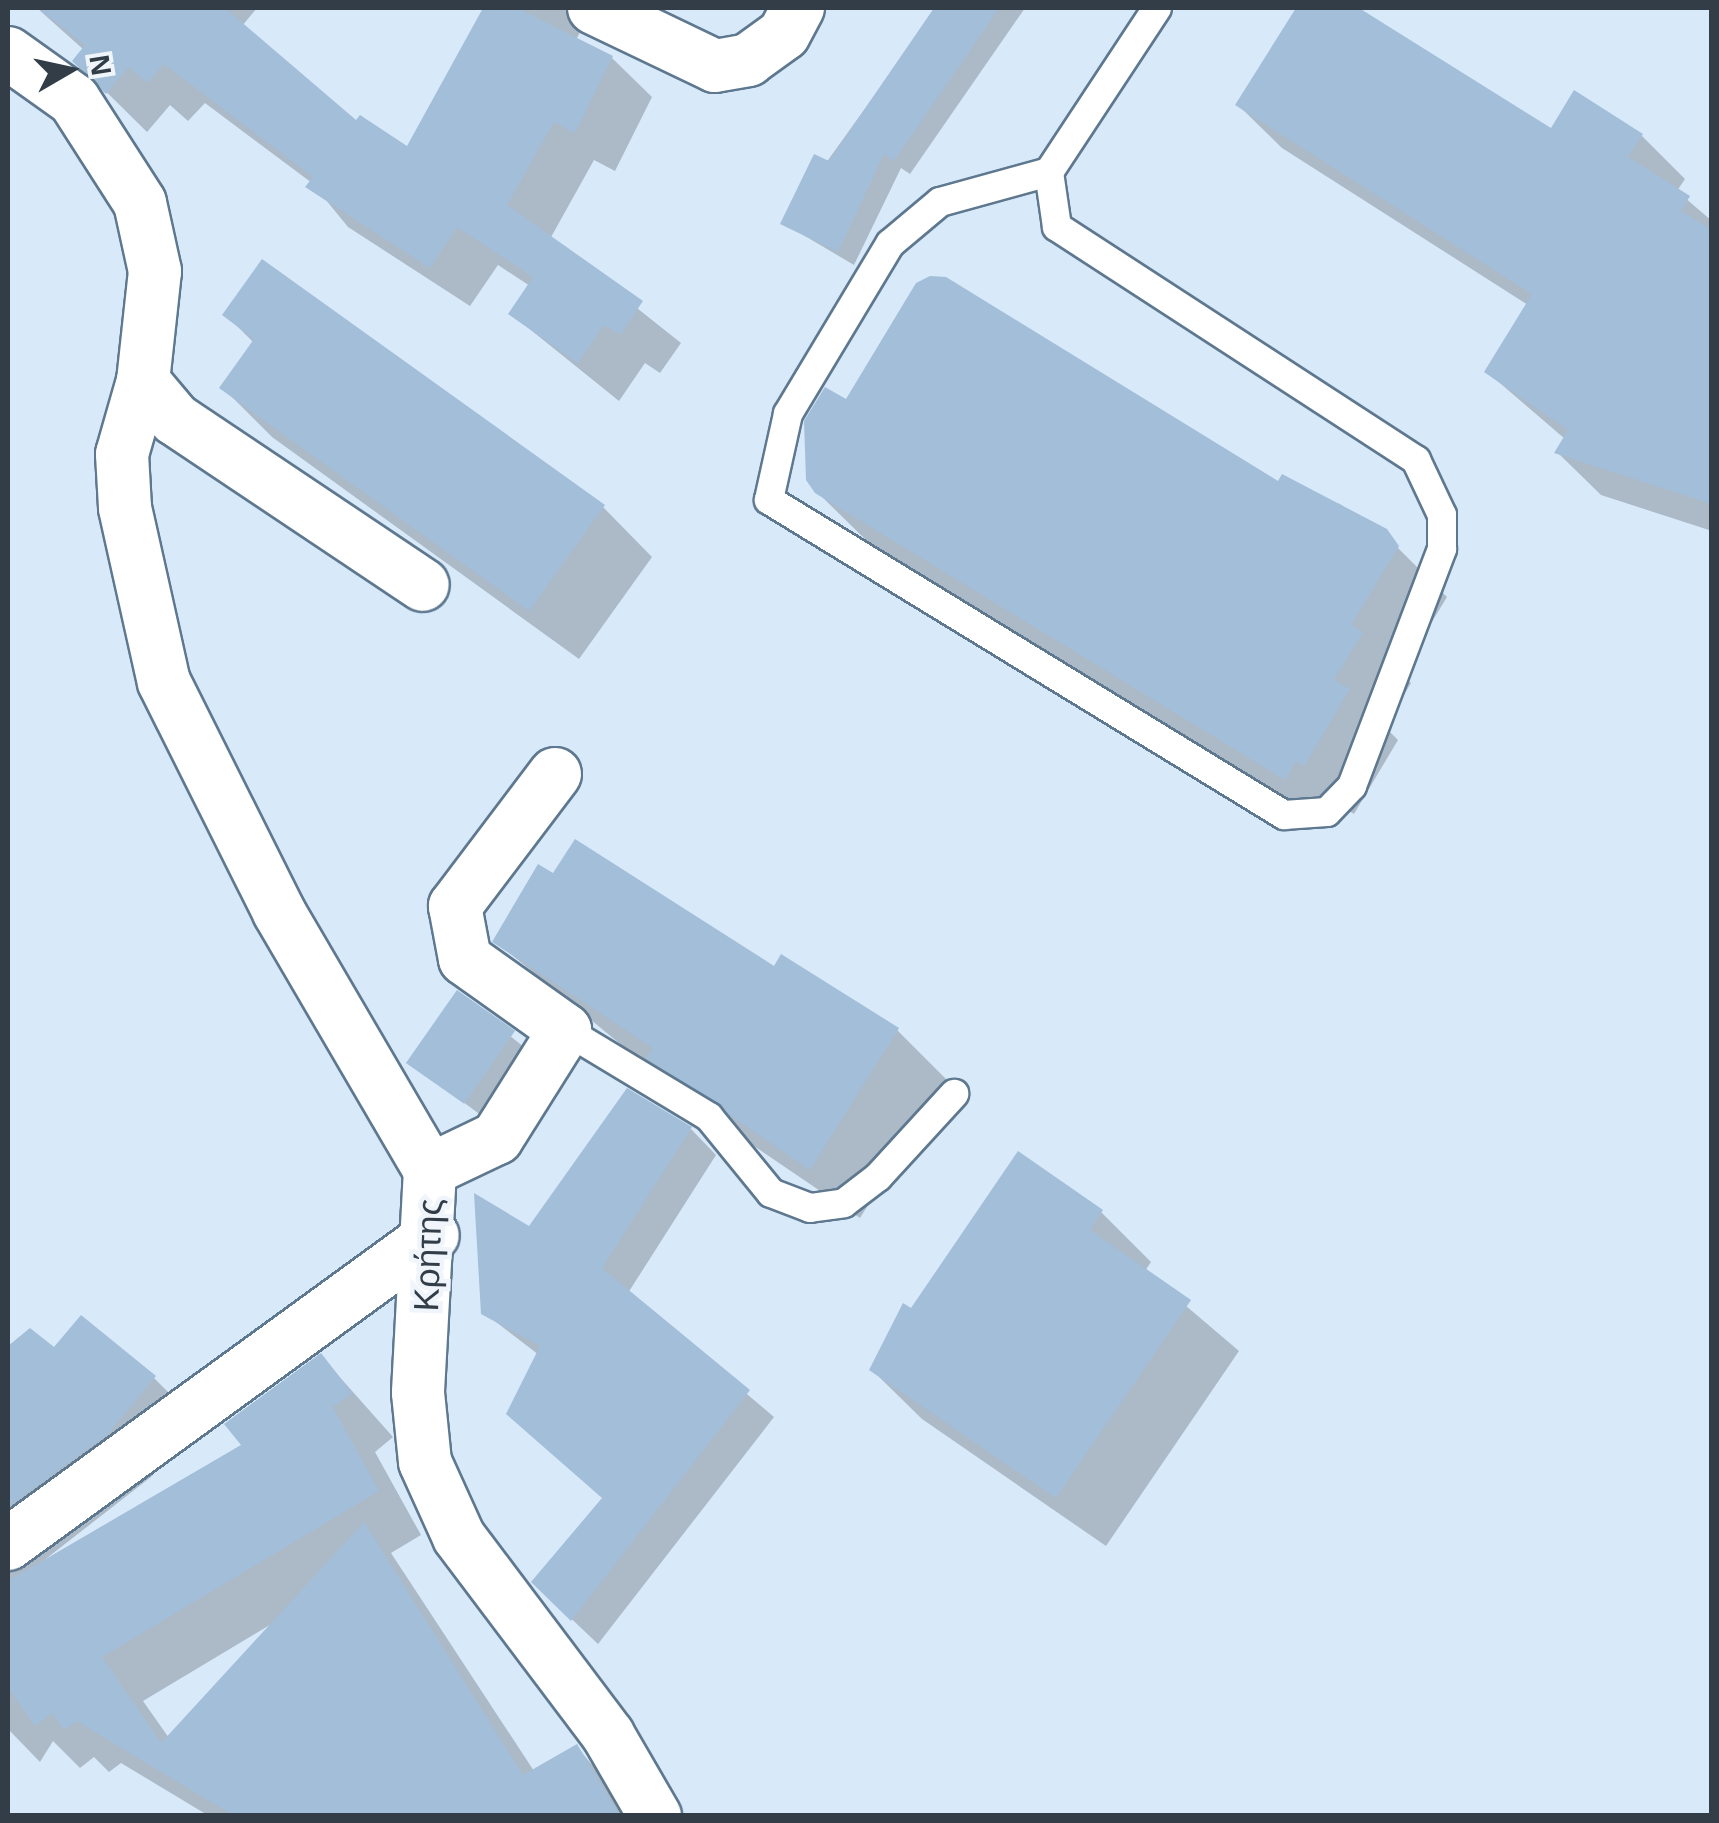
<!DOCTYPE html>
<html>
<head>
<meta charset="utf-8">
<style>
  body { margin:0 }
  #map { position:relative; width:1719px; height:1823px; overflow:hidden; background:#d8e9fa; font-family:Arial,sans-serif }
  div>[style] { position:absolute }
  .shadow>* { inset:0; background:#0003 }
  .building>* { inset:0; background:#a2bed8; transform-origin:0 0 }
  .roads { filter:drop-shadow(2px 0 #5e788f) drop-shadow(-2px 0 #5e788f) drop-shadow(0 2px #5e788f) drop-shadow(0 -2px #5e788f) }
  .service>* { height:28px; margin:-14px; padding:0 14px; transform-origin:14px; border-radius:14px; background:#fff }
  .minor>* { height:52px; margin:-26px; padding:0 26px; transform-origin:26px; border-radius:26px; background:#fff }
  span { translate:-50% -50%; white-space:nowrap; text-align:center; line-height:1.15; -webkit-text-stroke:9px #eff5fb; paint-order:stroke }
  .street-label { font-size:35px; color:#323d48 }
  .frame { position:absolute; inset:0; border:10px solid #323d48; pointer-events:none }
  .north { position:absolute; left:20px; top:20px; width:100px; height:100px; -webkit-text-stroke:8px #eff5fb; paint-order:stroke; rotate:81deg; font-size:28px; font-weight:700; line-height:40px; text-align:center; color:#323d48 }
  .north::after { content:''; display:block; margin:auto; width:35px; height:45px; background:#323d48; clip-path:polygon(50% 0,100% 100%,50% 72%,0 100%) }
</style>
</head>
<body>
<div id="map">
  <div class="shadow">
    <div style="clip-path:polygon(37px 8px,257px 8px,242px 26px,356px 124px,408px 150px,484px 8px,592px 8px,576px 40px,612px 58px,652px 97px,615px 171px,594px 160px,550px 239px,681px 343px,660px 373px,645px 363px,619px 401px,511px 314px,530px 286px,498px 265px,470px 306px,348px 227px,312px 183px,205px 103px,188px 121px,170px 105px,147px 132px,75px 61px,84px 50px)"></div>
    <div style="clip-path:polygon(937px 8px,1025px 8px,910px 174px,901px 168px,854px 265px,783px 223px)"></div>
    <div style="clip-path:polygon(1299px 8px,1320px 16px,1355px 8px,1551px 132px,1642px 136px,1685px 179px,1677px 191px,1712px 221px,1712px 531px,1601px 495px,1557px 452px,1565px 439px,1487px 372px,1528px 305px,1282px 148px,1238px 105px)"></div>
    <div style="clip-path:polygon(225px 314px,603px 507px,652px 557px,579px 659px,272px 437px,223px 388px,254px 343px)"></div>
    <div style="clip-path:polygon(847px 403px,1278px 485px,1340px 504px,1398px 548px,1447px 597px,1401px 673px,1411px 683px,1385px 727px,1398px 740px,1354px 814px,1346px 809px,1335px 827px,868px 542px,817px 492px)"></div>
    <div style="clip-path:polygon(495px 941px,775px 969px,897px 1030px,947px 1080px,860px 1218px,698px 1108px)"></div>
    <div style="clip-path:polygon(458px 994px,540px 1060px,498px 1128px,415px 1066px)"></div>
    <div style="clip-path:polygon(691px 1129px,716px 1155px,628px 1293px,774px 1417px,598px 1644px,560px 1608px,604px 1499px,509px 1414px,539px 1355px,483px 1312px,530px 1230px)"></div>
    <div style="clip-path:polygon(1101px 1212px,1151px 1262px,1145px 1271px,1239px 1351px,1106px 1546px,922px 1419px,872px 1370px,912px 1312px)"></div>
    <div style="clip-path:polygon(evenodd,30px 1331px,55px 1351px,154px 1378px,197px 1421px,151px 1477px,29px 1572px,244px 1446px,321px 1356px,393px 1437px,375px 1452px,421px 1535px,391px 1553px,534px 1771px,577px 1747px,635px 1816px,209px 1816px,121px 1763px,109px 1772px,94px 1757px,80px 1768px,53px 1741px,40px 1762px,8px 1729px,8px 1350px,30px 1331px,273px 1623px,169px 1738px,143px 1701px,273px 1623px)"></div>
  </div>
  <div class="building">
    <div style="clip-path:polygon(38px 8px,225px 8px,356px 120px,360px 115px,407px 146px,483px 8px,517px 8px,613px 56px,575px 133px,554px 122px,507px 205px,643px 301px,620px 335px,604px 325px,578px 363px,508px 314px,533px 277px,457px 227px,430px 268px,305px 187px,313px 177px,164px 64px,147px 83px,129px 67px,106px 94px,72px 61px,85px 45px)"></div>
    <div style="clip-path:polygon(934px 8px,999px 8px,894px 161px,884px 154px,838px 252px,780px 224px,814px 154px,829px 161px)"></div>
    <div style="clip-path:polygon(1296px 8px,1359px 8px,1551px 128px,1574px 90px,1643px 134px,1628px 157px,1690px 196px,1681px 211px,1712px 230px,1712px 504px,1554px 453px,1568px 430px,1484px 372px,1532px 294px,1235px 105px)"></div>
    <div style="clip-path:polygon(262px 259px,605px 505px,529px 611px,219px 388px,254px 339px,222px 315px)"></div>
    <div style="clip-path:polygon(930px 276px,946px 277px,1278px 481px,1282px 474px,1387px 529px,1399px 546px,1351px 625px,1363px 632px,1334px 680px,1350px 689px,1304px 766px,1296px 761px,1285px 780px,815px 493px,806px 480px,804px 421px,825px 387px,846px 399px,916px 283px)"></div>
    <div style="clip-path:polygon(575px 839px,774px 966px,781px 954px,899px 1028px,810px 1170px,646px 1058px,653px 1048px,492px 942px,538px 864px,553px 873px)"></div>
    <div style="left:457px;top:990px;width:71px;height:89px;rotate:35deg"></div>
    <div style="clip-path:polygon(627px 1088px,692px 1127px,602px 1268px,750px 1390px,571px 1621px,531px 1582px,602px 1498px,506px 1414px,540px 1346px,481px 1314px,474px 1193px,529px 1226px)"></div>
    <div style="clip-path:polygon(1018px 1151px,1103px 1210px,1090px 1230px,1191px 1300px,1056px 1498px,869px 1370px,903px 1303px,911px 1308px)"></div>
    <div style="clip-path:polygon(81px 1315px,156px 1376px,108px 1434px,8px 1507px,8px 1346px,30px 1328px,54px 1347px)"></div>
    <div style="clip-path:polygon(321px 1353px,352px 1393px,333px 1407px,379px 1491px,102px 1657px,161px 1743px,364px 1522px,523px 1775px,577px 1744px,620px 1816px,234px 1816px,77px 1721px,64px 1730px,52px 1713px,35px 1726px,8px 1687px,8px 1581px,241px 1445px,224px 1424px)"></div>
  </div>
  <div class="roads">
    <div class="service">
      <div style="left:1049px;top:172px;width:113px;rotate:164.6deg"></div>
      <div style="left:940px;top:202px;width:65px;rotate:140deg"></div>
      <div style="left:890px;top:244px;width:198px;rotate:121deg"></div>
      <div style="left:788px;top:414px;width:88px;rotate:102.5deg"></div>
      <div style="left:769px;top:500px;width:604px;rotate:31.45deg"></div>
      <div style="left:1284px;top:815px;width:43px;rotate:-4deg"></div>
      <div style="left:1327px;top:812px;width:36px;rotate:-46deg"></div>
      <div style="left:1352px;top:786px;width:254px;rotate:-69.2deg"></div>
      <div style="left:1442px;top:549px;width:34px;rotate:-90deg"></div>
      <div style="left:1442px;top:515px;width:61px;rotate:-115.3deg"></div>
      <div style="left:1416px;top:460px;width:428px;rotate:-147deg"></div>
      <div style="left:1057px;top:227px;width:56px;rotate:-98.3deg"></div>
      <div style="left:1049px;top:172px;width:196px;rotate:-56.6deg"></div>
      <div style="left:565px;top:1030px;width:168px;rotate:31.1deg"></div>
      <div style="left:709px;top:1117px;width:98px;rotate:50.8deg"></div>
      <div style="left:771px;top:1193px;width:42px;rotate:21deg"></div>
      <div style="left:810px;top:1208px;width:34px;rotate:-8deg"></div>
      <div style="left:844px;top:1203px;width:43px;rotate:-37.4deg"></div>
      <div style="left:878px;top:1177px;width:113px;rotate:-47.5deg"></div>
    </div>
    <div class="minor">
      <div style="left:594px;top:8px;width:134px;rotate:25.6deg"></div>
      <div style="left:715px;top:66px;width:34px;rotate:-10deg"></div>
      <div style="left:748px;top:60px;width:44px;rotate:-35.8deg"></div>
      <div style="left:784px;top:34px;width:30px;rotate:-62deg"></div>
      <div style="left:8px;top:53px;width:81px;rotate:35.5deg"></div>
      <div style="left:74px;top:100px;width:122px;rotate:57.3deg"></div>
      <div style="left:140px;top:203px;width:70px;rotate:77.6deg"></div>
      <div style="left:155px;top:271px;width:111px;rotate:96.2deg"></div>
      <div style="left:143px;top:381px;width:76px;rotate:106deg"></div>
      <div style="left:122px;top:454px;width:54px;rotate:86.8deg"></div>
      <div style="left:125px;top:508px;width:178px;rotate:77.4deg"></div>
      <div style="left:164px;top:682px;width:257px;rotate:63.4deg"></div>
      <div style="left:279px;top:912px;width:299px;rotate:59.7deg"></div>
      <div style="left:143px;top:381px;width:50px;rotate:49.9deg"></div>
      <div style="left:175px;top:419px;width:298px;rotate:33.8deg"></div>
      <div style="left:555px;top:774px;width:166px;rotate:127.1deg"></div>
      <div style="left:455px;top:906px;width:54px;rotate:79.3deg"></div>
      <div style="left:465px;top:959px;width:123px;rotate:35.4deg"></div>
      <div style="left:565px;top:1030px;width:128px;rotate:122.2deg"></div>
      <div style="left:497px;top:1138px;width:74px;rotate:154.5deg"></div>
      <div style="left:430px;top:1170px;width:223px;rotate:93.1deg"></div>
      <div style="left:418px;top:1393px;width:69px;rotate:84.2deg"></div>
      <div style="left:425px;top:1462px;width:82px;rotate:65.6deg"></div>
      <div style="left:459px;top:1537px;width:248px;rotate:53deg"></div>
      <div style="left:608px;top:1735px;width:94px;rotate:59.9deg"></div>
      <div style="left:8px;top:1544px;width:525px;rotate:-36.02deg"></div>
    </div>
  </div>
  <div class="street-label">
    <span style="left:428px;top:1255px;rotate:-88deg">Κρήτης</span>
  </div>
  <div class="frame"></div>
  <div class="north">N</div>
</div>
</body>
</html>
